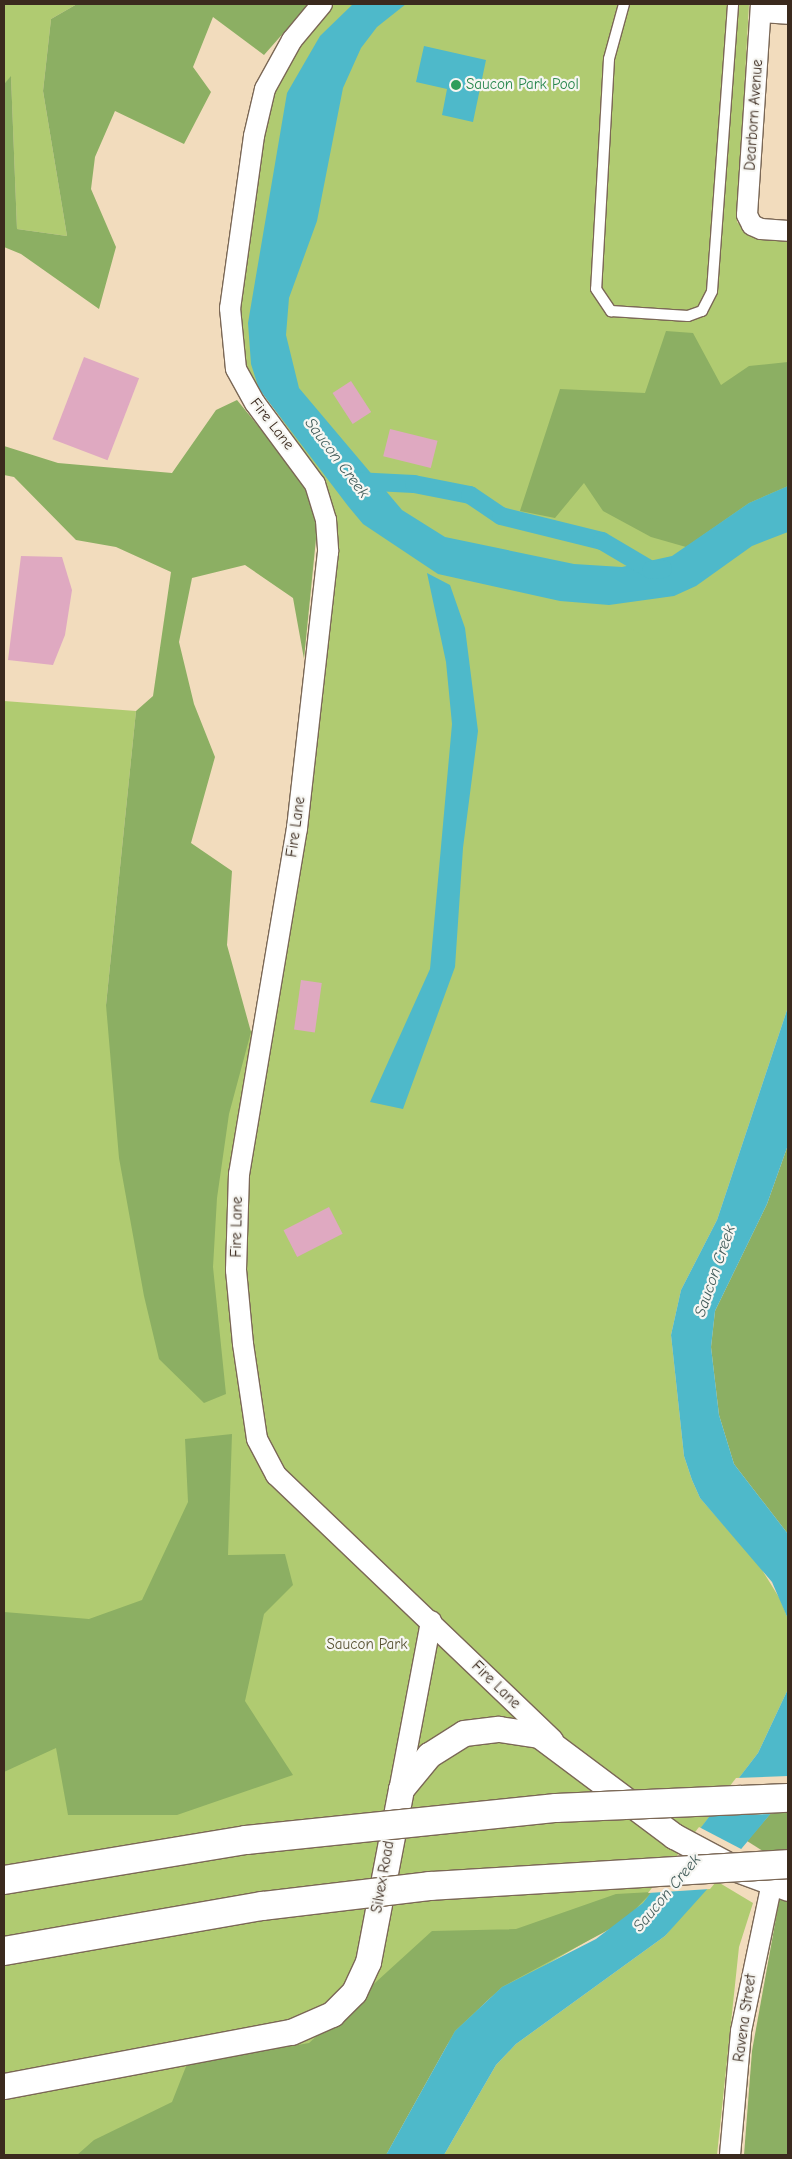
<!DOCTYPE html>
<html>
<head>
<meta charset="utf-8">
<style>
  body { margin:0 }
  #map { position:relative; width:792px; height:2159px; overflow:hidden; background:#f2dcbd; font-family:"Comic Neue",sans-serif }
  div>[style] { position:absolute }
  .green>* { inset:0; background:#b0cb71 }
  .forest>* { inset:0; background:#8caf63 }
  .water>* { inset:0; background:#4eb9ca }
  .pier>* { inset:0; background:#f2dcbd }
  .canal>* { height:18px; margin:-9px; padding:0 9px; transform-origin:9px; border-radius:9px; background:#4eb9ca }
  .building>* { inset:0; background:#dfa9c1; transform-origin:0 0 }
  .roads { filter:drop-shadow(1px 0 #7b6856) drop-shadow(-1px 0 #7b6856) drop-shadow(0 1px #7b6856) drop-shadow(0 -1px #7b6856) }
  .service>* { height:10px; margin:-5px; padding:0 5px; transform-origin:5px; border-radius:5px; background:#fff }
  .minor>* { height:20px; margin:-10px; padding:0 10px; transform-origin:10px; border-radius:10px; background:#fff }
  .tertiary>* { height:25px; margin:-12.5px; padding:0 12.5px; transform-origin:12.5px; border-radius:12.5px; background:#fff }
  .bridges { filter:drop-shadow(1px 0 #7b6856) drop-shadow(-1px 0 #7b6856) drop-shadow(0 1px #7b6856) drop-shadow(0 -1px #7b6856) }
  .motorway-bridge>* { height:28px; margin:-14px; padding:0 14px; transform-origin:14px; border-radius:14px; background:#fff }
  .dots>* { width:14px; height:14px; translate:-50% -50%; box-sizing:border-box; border:2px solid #f6f6f2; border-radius:50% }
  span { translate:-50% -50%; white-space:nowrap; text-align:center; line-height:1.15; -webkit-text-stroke:4.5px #f6f6f2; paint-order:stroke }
  .leisure-label { font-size:15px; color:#27864d }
  .left { translate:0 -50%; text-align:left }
  .street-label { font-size:15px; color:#3b2a1e }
  .park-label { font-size:15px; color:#585233 }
  .water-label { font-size:16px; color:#425c5a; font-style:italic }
  .frame { position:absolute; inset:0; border:5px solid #3b2a1e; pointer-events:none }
</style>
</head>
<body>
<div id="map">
  <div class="green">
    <div style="clip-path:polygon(4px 4px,77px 4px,51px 19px,43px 91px,67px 236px,17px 229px,11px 77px,4px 84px)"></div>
    <div style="clip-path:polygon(332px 4px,749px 4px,737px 222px,755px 238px,788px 241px,788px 1007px,717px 1220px,681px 1290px,671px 1335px,684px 1456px,692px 1480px,700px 1498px,759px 1565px,780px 1599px,788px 1619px,788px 1689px,758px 1753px,678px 1858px,753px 1903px,739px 1947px,717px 2155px,444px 2155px,496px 2065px,516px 2044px,665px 1936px,688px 1908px,632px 1915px,489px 1998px,443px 2049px,386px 2155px,4px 2155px,4px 701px,136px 711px,106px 1005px,270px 1034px,331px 612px,336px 517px,324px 479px,245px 368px,239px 315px,260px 145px,280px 68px)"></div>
  </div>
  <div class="forest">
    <div style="clip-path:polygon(77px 4px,309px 4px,264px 55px,213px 17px,193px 67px,211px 92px,184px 144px,115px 111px,95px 157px,91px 189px,116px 247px,99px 309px,21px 254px,4px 247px,4px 84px,11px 76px,17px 229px,67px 236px,43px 91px,51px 19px)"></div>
    <div style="clip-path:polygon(666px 331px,693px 333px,721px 385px,749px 366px,788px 362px,788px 486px,749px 503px,686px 547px,651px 537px,603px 511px,584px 483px,555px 518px,520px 511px,560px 389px,645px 393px)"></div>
    <div style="clip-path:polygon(237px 400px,307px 486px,317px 529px,304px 659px,293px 598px,245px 565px,192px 578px,179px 642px,194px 704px,215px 757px,191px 843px,232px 871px,227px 945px,251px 1032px,229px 1114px,217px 1198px,213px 1267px,226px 1394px,204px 1403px,159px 1359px,144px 1296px,119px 1158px,106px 1005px,136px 711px,153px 696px,171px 572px,116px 547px,76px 540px,14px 477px,4px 475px,4px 446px,58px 463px,172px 473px,216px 410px)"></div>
    <div style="clip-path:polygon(788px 1145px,788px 1534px,734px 1464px,719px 1415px,711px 1347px,715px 1311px,767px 1204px)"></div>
    <div style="clip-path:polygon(232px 1434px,228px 1555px,285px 1554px,293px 1585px,264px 1614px,245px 1701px,293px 1775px,177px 1815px,68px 1815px,56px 1748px,4px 1772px,4px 1612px,89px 1619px,142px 1600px,188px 1502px,185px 1439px)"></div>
    <div style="clip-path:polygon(788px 1793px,788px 1867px,747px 1841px)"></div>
    <div style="clip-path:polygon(652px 1892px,623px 1922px,502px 1987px,455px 2031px,386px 2155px,77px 2155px,94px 2140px,172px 2102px,187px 2064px,309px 2043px,432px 1931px,516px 1929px,616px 1894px)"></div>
    <div style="clip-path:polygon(780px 1896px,788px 1899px,788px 2155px,744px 2155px,752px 2051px)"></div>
  </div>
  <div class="water">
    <div style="clip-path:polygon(353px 4px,406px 4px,377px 27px,361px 48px,343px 88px,317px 221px,289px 298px,286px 335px,299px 388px,402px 510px,445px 537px,574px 564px,622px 567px,672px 556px,749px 503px,788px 486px,788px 532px,752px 546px,696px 586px,674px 596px,609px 605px,560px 601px,438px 574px,363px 524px,348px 506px,259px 389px,251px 364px,248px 323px,287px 93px,320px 36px)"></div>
    <div style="clip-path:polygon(424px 46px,486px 60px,473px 122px,442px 115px,447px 89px,416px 82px)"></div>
    <div style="clip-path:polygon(427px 573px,450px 585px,465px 628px,478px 731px,463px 848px,455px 967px,403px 1109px,370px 1102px,430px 969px,452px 724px,446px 662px)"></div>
    <div style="clip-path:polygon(788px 1007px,788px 1145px,767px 1204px,715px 1311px,711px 1347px,719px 1415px,734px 1464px,788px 1534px,788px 1619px,772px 1582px,700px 1498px,692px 1480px,684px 1456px,671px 1335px,681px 1290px,717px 1220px)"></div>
    <div style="clip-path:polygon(788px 1689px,788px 1793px,711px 1885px,665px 1936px,516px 2044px,496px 2065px,444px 2155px,386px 2155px,455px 2031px,502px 1987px,596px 1939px,643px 1903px,758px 1753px)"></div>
  </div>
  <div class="pier">
    <div style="clip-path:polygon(788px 1776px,788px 1797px,773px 1814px,707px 1816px,736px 1778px)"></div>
    <div style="clip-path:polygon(699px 1827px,743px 1850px,710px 1889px,648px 1893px)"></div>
  </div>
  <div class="canal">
    <div style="left:355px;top:481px;width:59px;rotate:2.9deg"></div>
    <div style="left:414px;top:484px;width:57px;rotate:11.1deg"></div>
    <div style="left:470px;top:495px;width:37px;rotate:34deg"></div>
    <div style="left:501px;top:516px;width:104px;rotate:13.9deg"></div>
    <div style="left:602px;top:541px;width:57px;rotate:30.6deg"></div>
    <div style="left:651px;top:570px;width:12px;rotate:-5deg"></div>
  </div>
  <div class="building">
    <div style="left:84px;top:357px;width:59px;height:88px;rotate:21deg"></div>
    <div style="left:351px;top:381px;width:37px;height:22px;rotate:57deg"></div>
    <div style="left:390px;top:429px;width:49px;height:28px;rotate:14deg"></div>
    <div style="clip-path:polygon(21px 556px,62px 557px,72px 590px,65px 635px,53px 665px,8px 660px)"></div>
    <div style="left:301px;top:980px;width:21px;height:50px;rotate:8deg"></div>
    <div style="left:329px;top:1207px;width:30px;height:51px;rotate:63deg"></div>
  </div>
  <div class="roads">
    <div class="service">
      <div style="left:624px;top:4px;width:57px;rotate:105.3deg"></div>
      <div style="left:609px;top:59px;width:230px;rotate:93.2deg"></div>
      <div style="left:596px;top:289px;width:27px;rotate:56deg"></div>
      <div style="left:611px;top:311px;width:77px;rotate:3.7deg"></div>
      <div style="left:688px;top:316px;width:15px;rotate:-20deg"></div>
      <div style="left:702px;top:311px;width:22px;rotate:-63deg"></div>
      <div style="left:712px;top:291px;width:288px;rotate:-85.8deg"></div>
    </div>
    <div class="minor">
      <div style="left:322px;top:4px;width:47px;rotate:129.8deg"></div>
      <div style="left:292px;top:40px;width:56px;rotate:118.9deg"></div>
      <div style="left:265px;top:89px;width:48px;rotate:103.2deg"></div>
      <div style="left:254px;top:136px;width:174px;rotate:97.9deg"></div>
      <div style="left:230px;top:308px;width:61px;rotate:84.4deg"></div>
      <div style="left:236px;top:369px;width:39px;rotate:61deg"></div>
      <div style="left:255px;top:403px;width:101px;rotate:53.5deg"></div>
      <div style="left:315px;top:484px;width:38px;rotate:73deg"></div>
      <div style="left:326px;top:520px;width:32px;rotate:86deg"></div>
      <div style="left:328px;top:552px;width:278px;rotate:96.4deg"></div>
      <div style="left:297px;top:828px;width:351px;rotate:99.5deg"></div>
      <div style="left:239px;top:1174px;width:96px;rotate:91.8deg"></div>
      <div style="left:236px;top:1270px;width:74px;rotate:84.6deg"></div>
      <div style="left:243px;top:1344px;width:96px;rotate:81.6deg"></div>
      <div style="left:257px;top:1439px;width:41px;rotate:62.2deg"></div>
      <div style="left:276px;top:1475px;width:383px;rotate:43.7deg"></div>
      <div style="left:761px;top:4px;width:211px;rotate:93.8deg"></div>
      <div style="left:747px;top:215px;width:11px;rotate:63deg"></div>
      <div style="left:752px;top:225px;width:10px;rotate:24deg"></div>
      <div style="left:761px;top:229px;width:27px;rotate:4deg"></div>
      <div style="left:761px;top:12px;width:27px;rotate:4deg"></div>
      <div style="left:399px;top:1791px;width:173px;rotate:-79.3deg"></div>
      <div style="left:730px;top:2155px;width:124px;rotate:-84.9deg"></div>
      <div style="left:741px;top:2031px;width:151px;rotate:-78.2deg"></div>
    </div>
    <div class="tertiary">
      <div style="left:4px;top:2086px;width:292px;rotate:-10.7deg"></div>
      <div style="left:291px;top:2032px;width:45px;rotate:-23.7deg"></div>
      <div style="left:332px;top:2014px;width:31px;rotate:-45deg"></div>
      <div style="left:354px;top:1992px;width:33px;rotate:-65deg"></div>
      <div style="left:368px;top:1962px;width:176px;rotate:-79.2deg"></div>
      <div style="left:401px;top:1789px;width:44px;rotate:-50.5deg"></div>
      <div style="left:429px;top:1755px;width:41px;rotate:-32.2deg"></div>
      <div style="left:464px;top:1733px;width:35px;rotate:-7deg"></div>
      <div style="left:499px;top:1729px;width:40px;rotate:8.5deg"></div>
      <div style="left:539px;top:1735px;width:169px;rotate:36.8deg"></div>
      <div style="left:674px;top:1836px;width:68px;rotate:28.1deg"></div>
      <div style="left:734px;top:1868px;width:58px;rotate:20.3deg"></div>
    </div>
  </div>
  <div class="bridges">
    <div class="motorway-bridge">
      <div style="left:4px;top:1880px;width:245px;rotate:-9.4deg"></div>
      <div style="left:246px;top:1840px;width:312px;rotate:-5.9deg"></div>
      <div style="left:556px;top:1808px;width:232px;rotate:-2.5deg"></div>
      <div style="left:4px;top:1951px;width:263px;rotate:-9.9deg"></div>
      <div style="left:263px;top:1906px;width:168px;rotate:-6.8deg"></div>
      <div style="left:430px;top:1886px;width:359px;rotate:-3.5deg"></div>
    </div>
  </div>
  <div class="dots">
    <div style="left:456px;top:85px;background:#2e9e5b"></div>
  </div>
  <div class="leisure-label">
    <span class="left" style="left:466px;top:85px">Saucon Park Pool</span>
  </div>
  <div class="street-label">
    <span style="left:754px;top:115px;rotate:-86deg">Dearborn Avenue</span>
    <span style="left:272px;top:424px;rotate:52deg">Fire Lane</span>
    <span style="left:296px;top:827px;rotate:-82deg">Fire Lane</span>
    <span style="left:237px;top:1227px;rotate:-89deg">Fire Lane</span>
    <span style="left:496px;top:1685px;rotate:44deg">Fire Lane</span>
    <span style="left:383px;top:1877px;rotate:-80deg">Silvex Road</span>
    <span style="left:745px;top:2018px;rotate:-82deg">Ravena Street</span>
  </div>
  <div class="park-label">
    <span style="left:367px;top:1645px">Saucon Park</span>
  </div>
  <div class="water-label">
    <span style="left:337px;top:458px;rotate:53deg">Saucon Creek</span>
    <span style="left:715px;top:1271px;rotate:-71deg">Saucon Creek</span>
    <span style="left:667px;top:1893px;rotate:-50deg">Saucon Creek</span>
  </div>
  <div class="frame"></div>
</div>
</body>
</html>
